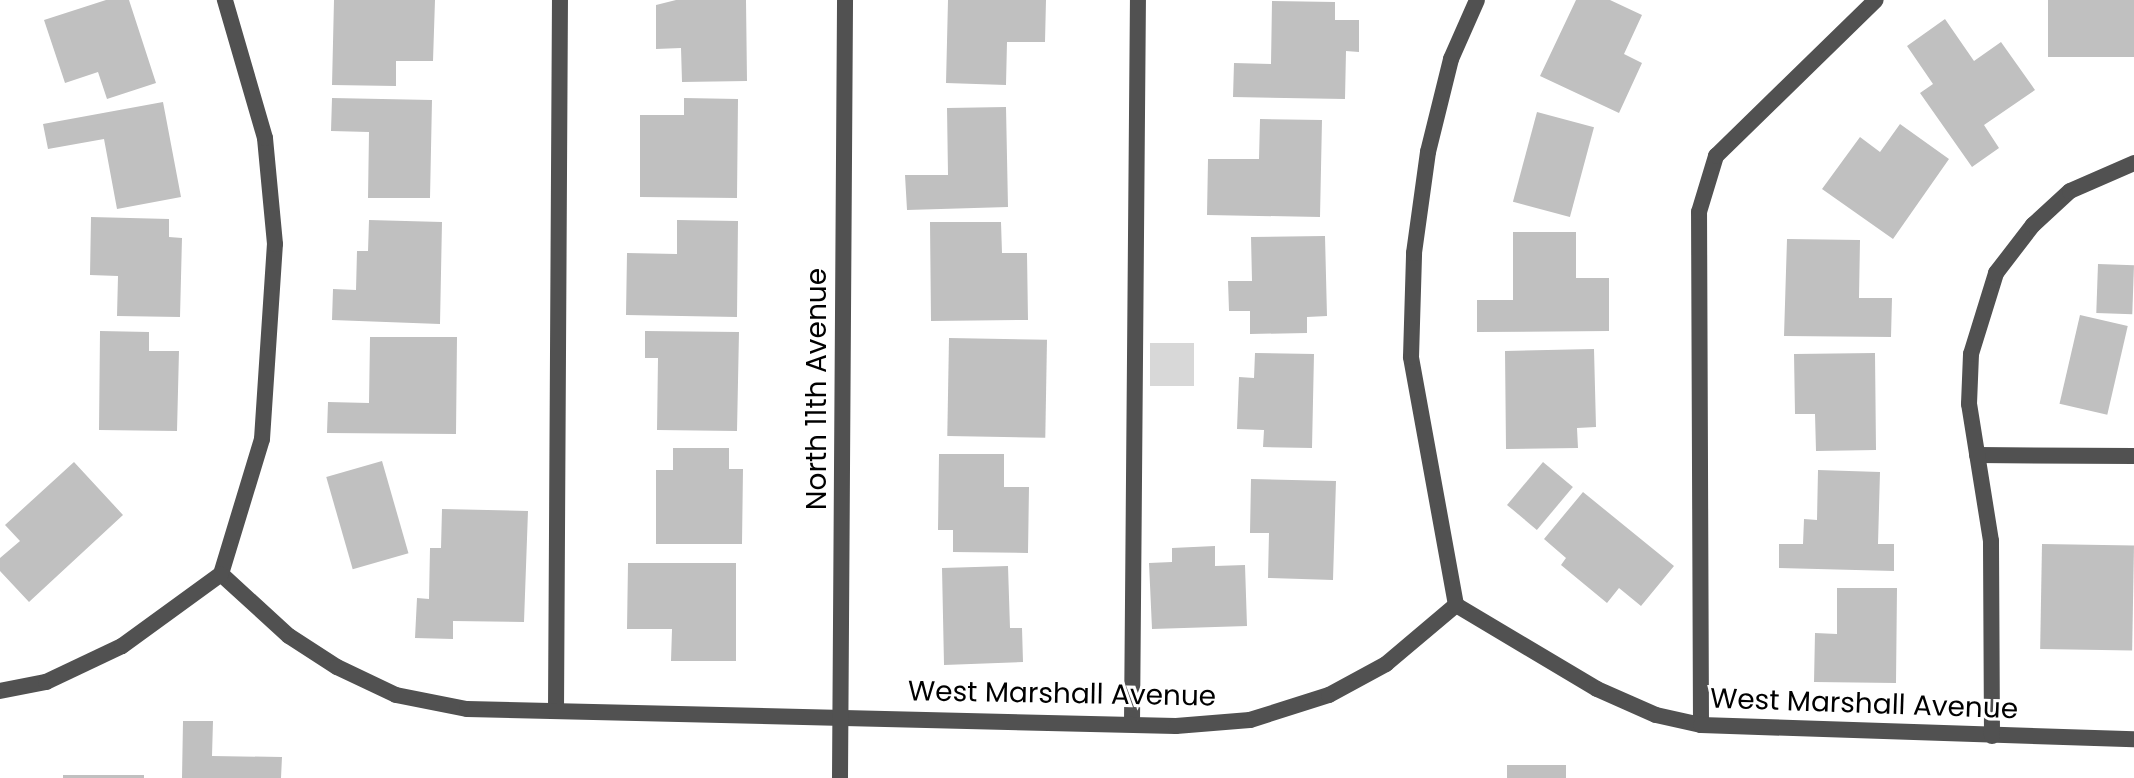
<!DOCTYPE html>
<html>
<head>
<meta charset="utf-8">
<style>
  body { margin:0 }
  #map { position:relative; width:2134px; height:778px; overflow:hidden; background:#fff; font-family:Poppins,sans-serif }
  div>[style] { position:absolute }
  .green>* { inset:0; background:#d8d8d8; transform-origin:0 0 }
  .building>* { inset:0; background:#c0c0c0; transform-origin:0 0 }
  .service>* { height:16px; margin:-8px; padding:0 8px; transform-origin:8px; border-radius:8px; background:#515151 }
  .minor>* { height:16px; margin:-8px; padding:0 8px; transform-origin:8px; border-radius:8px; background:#515151 }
  .tertiary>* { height:16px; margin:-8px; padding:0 8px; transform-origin:8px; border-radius:8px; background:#515151 }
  span { translate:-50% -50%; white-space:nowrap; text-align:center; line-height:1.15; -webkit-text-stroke:6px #fff; paint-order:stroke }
  .street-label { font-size:28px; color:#000 }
</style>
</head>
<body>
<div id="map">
  <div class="green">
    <div style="left:1150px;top:343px;width:44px;height:43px"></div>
  </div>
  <div class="building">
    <div style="clip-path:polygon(106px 0,129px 0,156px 83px,107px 99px,98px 72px,65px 83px,44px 20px)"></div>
    <div style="clip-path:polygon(334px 0,435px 0,433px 61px,396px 61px,396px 86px,332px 85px)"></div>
    <div style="clip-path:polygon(676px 0,746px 0,747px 81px,682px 82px,681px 48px,656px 49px,656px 5px)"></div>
    <div style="clip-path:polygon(948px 0,1046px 0,1045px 42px,1007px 42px,1006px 85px,946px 83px)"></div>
    <div style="clip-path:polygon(1576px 0,1610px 0,1642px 15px,1624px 54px,1642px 63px,1619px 113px,1540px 76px)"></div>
    <div style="left:2048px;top:0;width:86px;height:57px"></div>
    <div style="clip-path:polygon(1272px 1px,1335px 2px,1335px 20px,1359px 20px,1359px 52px,1346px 51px,1345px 99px,1233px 97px,1234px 63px,1271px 64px)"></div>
    <div style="clip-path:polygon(1945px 19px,1974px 61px,2001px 42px,2035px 90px,1984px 125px,1999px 148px,1972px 167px,1920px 93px,1933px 84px,1907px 46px)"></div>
    <div style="clip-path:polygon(332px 98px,432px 100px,430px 198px,368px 198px,369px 132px,331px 131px)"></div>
    <div style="clip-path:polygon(684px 98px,738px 99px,737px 198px,640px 197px,640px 115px,684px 115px)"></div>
    <div style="clip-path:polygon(163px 102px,181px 197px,117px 209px,104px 139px,48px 149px,43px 124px)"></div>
    <div style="clip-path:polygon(1006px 107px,1008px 207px,907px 210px,905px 175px,948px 175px,947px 108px)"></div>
    <div style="left:1537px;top:112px;width:59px;height:93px;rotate:15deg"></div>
    <div style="clip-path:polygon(1260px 119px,1322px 120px,1320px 217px,1207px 215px,1208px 159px,1259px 159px)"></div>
    <div style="clip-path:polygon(1900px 124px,1949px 159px,1893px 239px,1822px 189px,1860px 137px,1880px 152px)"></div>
    <div style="clip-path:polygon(91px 217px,169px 219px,169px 237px,182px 238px,180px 317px,117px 316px,118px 276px,90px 275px)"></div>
    <div style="clip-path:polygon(369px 220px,442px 222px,440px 324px,332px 320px,333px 289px,356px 290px,357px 251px,368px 251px)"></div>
    <div style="clip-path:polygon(677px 220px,738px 221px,737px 317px,626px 315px,627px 253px,677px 254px)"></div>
    <div style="clip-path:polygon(930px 222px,1001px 222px,1002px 253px,1027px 253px,1028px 320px,931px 321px)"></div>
    <div style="clip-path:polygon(1513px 232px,1576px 232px,1576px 278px,1609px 278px,1609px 331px,1477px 332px,1477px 300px,1513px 300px)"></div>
    <div style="clip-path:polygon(1325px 236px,1327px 316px,1307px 317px,1307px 333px,1250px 334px,1250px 311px,1229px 311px,1228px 281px,1252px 281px,1251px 237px)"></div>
    <div style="clip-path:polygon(1787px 239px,1860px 240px,1859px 298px,1892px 298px,1891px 337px,1784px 336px)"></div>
    <div style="left:2098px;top:264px;width:36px;height:49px;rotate:2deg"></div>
    <div style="left:2080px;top:315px;width:49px;height:91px;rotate:13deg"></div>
    <div style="clip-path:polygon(100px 331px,149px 332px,149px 351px,179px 351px,177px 431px,99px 430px)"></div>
    <div style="clip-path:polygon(645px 331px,739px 332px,737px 431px,657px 430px,658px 358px,645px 358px)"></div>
    <div style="clip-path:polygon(370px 337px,457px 337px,456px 434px,327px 433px,328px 402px,369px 403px)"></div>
    <div style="left:949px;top:338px;width:98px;height:98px;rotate:1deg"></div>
    <div style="clip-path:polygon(1594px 349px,1596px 427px,1577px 428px,1578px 448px,1506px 449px,1505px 351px)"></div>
    <div style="clip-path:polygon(1255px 353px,1314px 354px,1312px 448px,1263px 447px,1264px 430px,1237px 429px,1239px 377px,1254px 378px)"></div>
    <div style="clip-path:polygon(1875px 353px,1876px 450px,1816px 451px,1815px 414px,1795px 414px,1794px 354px)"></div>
    <div style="clip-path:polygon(673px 448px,729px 448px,729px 469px,743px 469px,742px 544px,656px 544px,656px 470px,673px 470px)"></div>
    <div style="clip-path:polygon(939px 454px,1004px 454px,1004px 487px,1029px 487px,1028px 553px,953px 552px,953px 530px,938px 530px)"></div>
    <div style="left:382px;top:461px;width:96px;height:58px;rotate:74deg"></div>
    <div style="clip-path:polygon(74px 462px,123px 515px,29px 602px,0 571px,0 558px,20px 541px,5px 525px)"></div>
    <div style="left:1543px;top:462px;width:39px;height:56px;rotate:40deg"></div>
    <div style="clip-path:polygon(1818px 470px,1880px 472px,1878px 544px,1894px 544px,1894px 571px,1779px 568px,1779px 544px,1803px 544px,1804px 519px,1817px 520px)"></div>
    <div style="clip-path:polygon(1251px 479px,1336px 481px,1333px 580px,1268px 578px,1269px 533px,1250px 533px)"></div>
    <div style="clip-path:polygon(1583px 492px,1674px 566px,1641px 606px,1619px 588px,1607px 603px,1561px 565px,1566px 558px,1544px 539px)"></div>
    <div style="clip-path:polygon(442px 509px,528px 511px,524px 622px,453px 621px,453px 639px,415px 638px,417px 598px,429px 599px,430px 548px,441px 548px)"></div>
    <div style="left:2042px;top:544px;width:92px;height:105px;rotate:1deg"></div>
    <div style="clip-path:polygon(1215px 546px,1215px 566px,1245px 565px,1247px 626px,1152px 629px,1149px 563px,1172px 562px,1172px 548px)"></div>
    <div style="clip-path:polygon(628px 563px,736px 563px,736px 661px,671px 661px,672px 629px,627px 629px)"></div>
    <div style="clip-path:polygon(1008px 566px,1010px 628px,1022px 628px,1023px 662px,944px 665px,942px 568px)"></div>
    <div style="clip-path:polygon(1837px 588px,1897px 588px,1896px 683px,1814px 682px,1815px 633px,1837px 634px)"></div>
    <div style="clip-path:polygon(183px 721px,213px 721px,212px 756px,282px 757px,281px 778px,182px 778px)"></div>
    <div style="left:1507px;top:765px;width:59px;height:13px"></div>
    <div style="left:63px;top:775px;width:81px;height:3px"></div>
  </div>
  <div class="service">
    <div style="left:1977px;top:455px;width:157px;rotate:0.4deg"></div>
    <div style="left:556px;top:711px;width:711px;rotate:-89.68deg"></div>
    <div style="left:1132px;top:724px;width:724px;rotate:-89.53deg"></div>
    <div style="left:1701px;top:725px;width:513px;rotate:-90.22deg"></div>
    <div style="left:1699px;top:212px;width:59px;rotate:-73.1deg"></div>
    <div style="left:1716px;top:156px;width:223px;rotate:-44.3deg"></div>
  </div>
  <div class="minor">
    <div style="left:221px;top:574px;width:92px;rotate:42.4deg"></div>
    <div style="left:289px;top:636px;width:57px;rotate:32.9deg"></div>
    <div style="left:337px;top:667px;width:65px;rotate:25.4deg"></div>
    <div style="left:396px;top:695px;width:72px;rotate:11.2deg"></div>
    <div style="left:467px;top:709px;width:709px;rotate:1.37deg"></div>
    <div style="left:1176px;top:726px;width:74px;rotate:-4.6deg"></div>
    <div style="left:1250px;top:720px;width:83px;rotate:-17.6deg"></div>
    <div style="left:1329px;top:695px;width:65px;rotate:-28.5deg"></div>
    <div style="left:1386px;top:664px;width:92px;rotate:-40.1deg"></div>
    <div style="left:221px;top:574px;width:141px;rotate:-73.1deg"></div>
    <div style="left:262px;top:439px;width:195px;rotate:-86.2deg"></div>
    <div style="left:275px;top:244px;width:106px;rotate:-95.4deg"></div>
    <div style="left:265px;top:138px;width:144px;rotate:-106.2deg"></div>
    <div style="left:1456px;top:605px;width:164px;rotate:30.8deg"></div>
    <div style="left:1597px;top:689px;width:64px;rotate:23.8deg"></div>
    <div style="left:1656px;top:715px;width:46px;rotate:12.5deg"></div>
    <div style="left:1701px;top:725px;width:433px;rotate:1.9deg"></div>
    <div style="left:1456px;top:605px;width:252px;rotate:-100.3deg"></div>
    <div style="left:1411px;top:357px;width:104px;rotate:-88.3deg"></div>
    <div style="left:1414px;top:253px;width:102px;rotate:-82.1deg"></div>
    <div style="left:1428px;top:152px;width:96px;rotate:-76.1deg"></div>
    <div style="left:1451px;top:59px;width:64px;rotate:-66.2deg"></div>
    <div style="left:0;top:691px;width:47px;rotate:-11.1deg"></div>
    <div style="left:46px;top:682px;width:84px;rotate:-25.3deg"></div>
    <div style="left:122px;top:646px;width:122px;rotate:-36deg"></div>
    <div style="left:1992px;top:736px;width:195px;rotate:-90.3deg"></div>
    <div style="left:1991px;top:541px;width:139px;rotate:-99.1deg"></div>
    <div style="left:1969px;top:404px;width:50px;rotate:-87.7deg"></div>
    <div style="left:1971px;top:354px;width:85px;rotate:-72.8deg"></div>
    <div style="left:1996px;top:273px;width:61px;rotate:-52.4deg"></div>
    <div style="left:2033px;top:225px;width:50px;rotate:-42.6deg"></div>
    <div style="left:2070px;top:191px;width:70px;rotate:-23.6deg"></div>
  </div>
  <div class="tertiary">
    <div style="left:840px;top:778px;width:778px;rotate:-89.63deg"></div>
  </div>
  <div class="street-label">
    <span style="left:817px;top:389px;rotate:-90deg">North 11th Avenue</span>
    <span style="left:1062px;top:694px;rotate:1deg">West Marshall Avenue</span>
    <span style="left:1864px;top:704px;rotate:2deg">West Marshall Avenue</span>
  </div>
</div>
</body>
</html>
